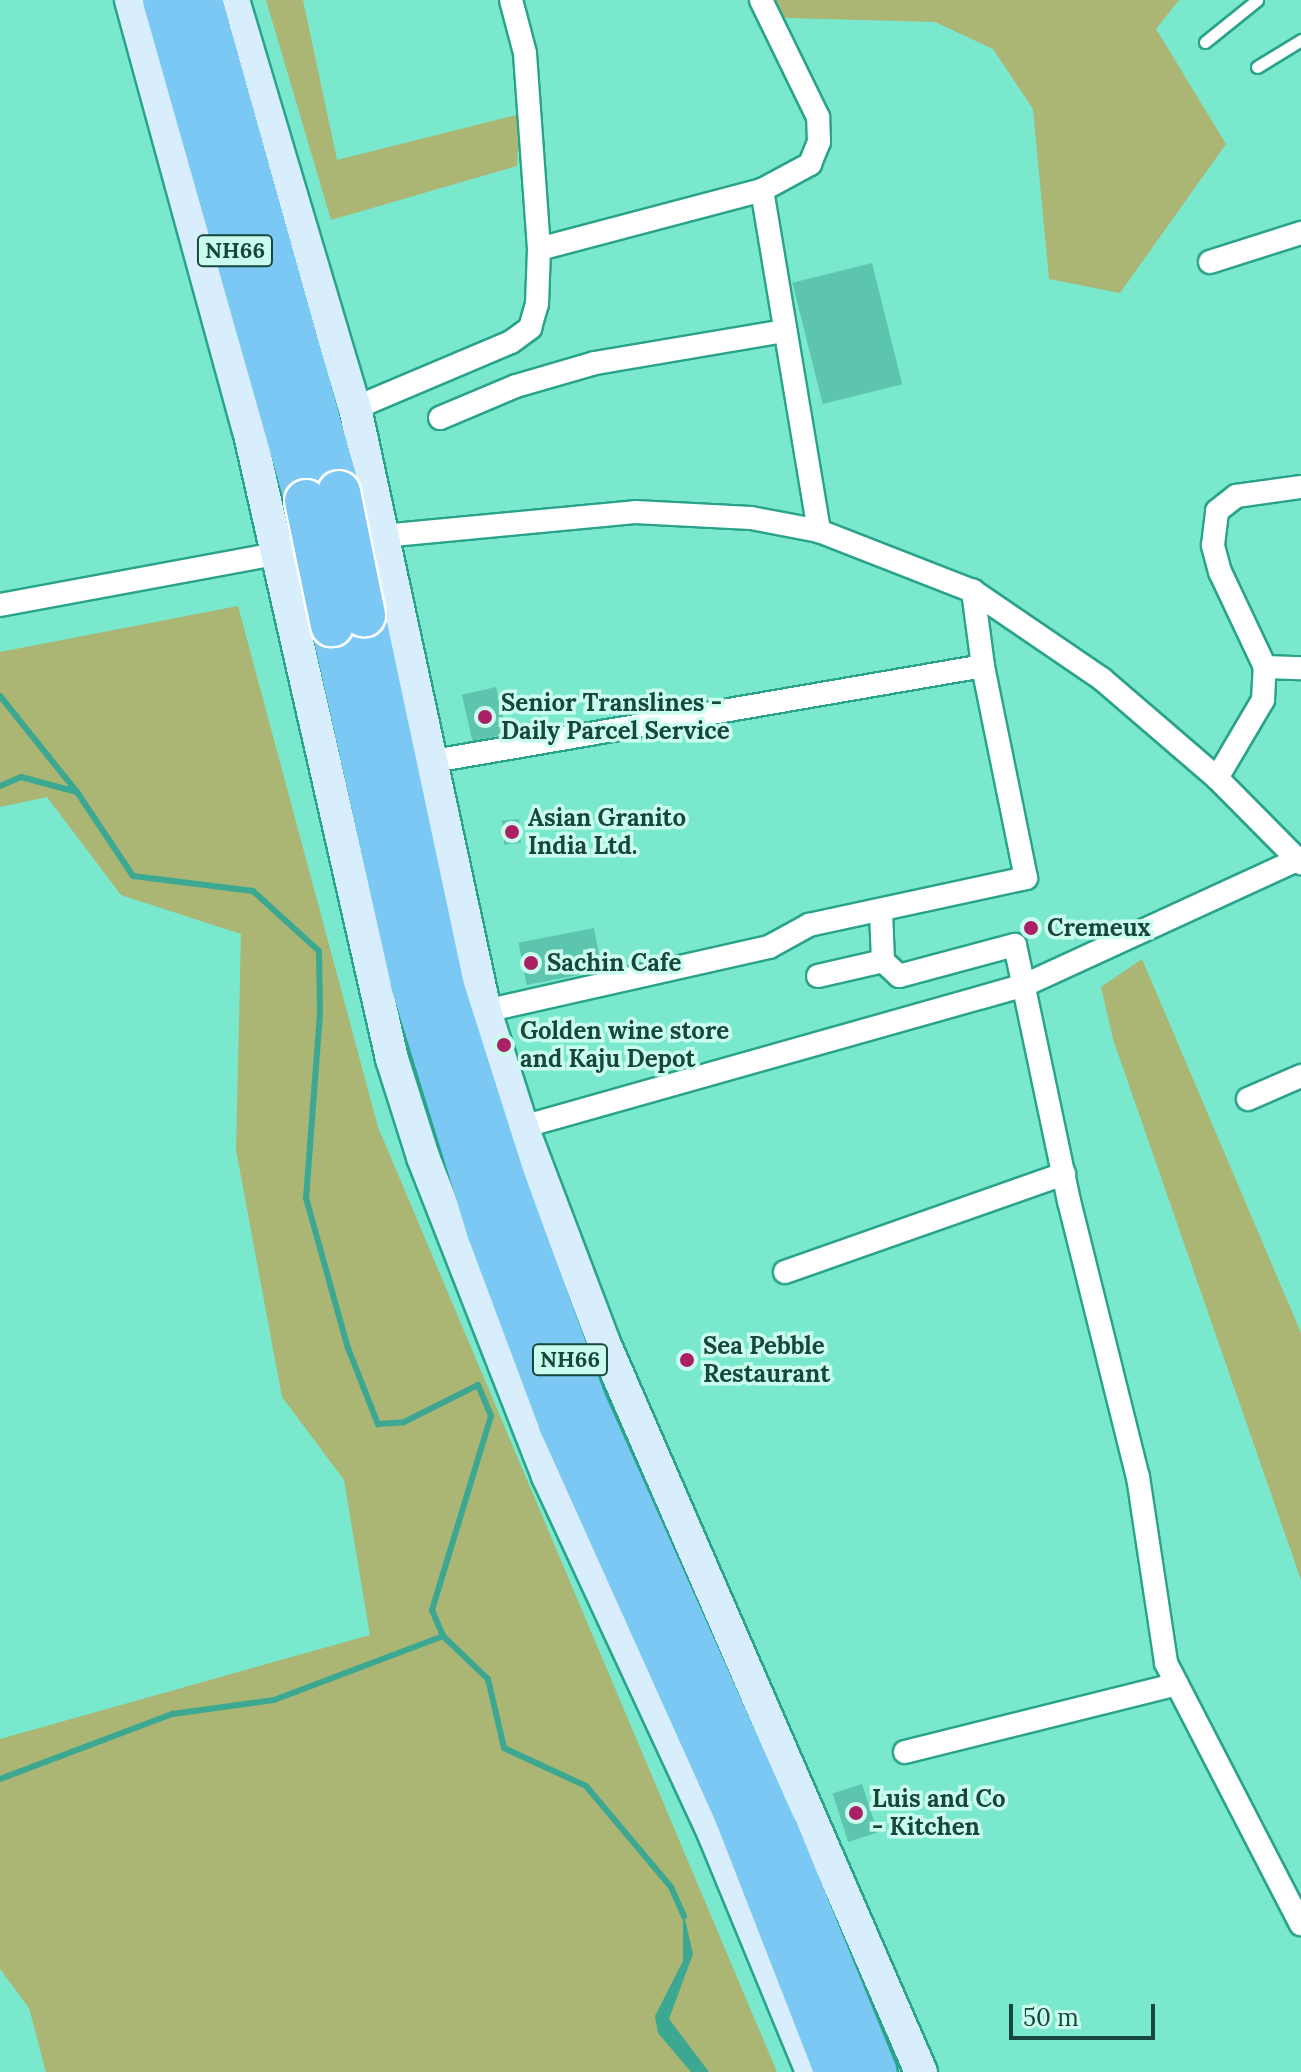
<!DOCTYPE html>
<html>
<head>
<meta charset="utf-8">
<style>
  body { margin:0 }
  #map { position:relative; width:1301px; height:2072px; overflow:hidden; background:#79e8cd; font-family:Lora,serif }
  div>[style] { position:absolute }
  .green>* { inset:0; background:#abb574 }
  .water>* { inset:0; background:#3ca891 }
  .stream>* { height:6px; margin:-3px; padding:0 3px; transform-origin:3px; border-radius:3px; background:#3ca891 }
  .building>* { inset:0; background:#5dc5ad; transform-origin:0 0 }
  .roads { filter:drop-shadow(2px 0 #2aa38b) drop-shadow(-2px 0 #2aa38b) drop-shadow(0 2px #2aa38b) drop-shadow(0 -2px #2aa38b) }
  .lane>* { height:11px; margin:-5.5px; padding:0 5.5px; transform-origin:5.5px; border-radius:5.5px; background:#fff }
  .street>* { height:22px; margin:-11px; padding:0 11px; transform-origin:11px; border-radius:11px; background:#fff }
  .secondary>* { height:32px; margin:-16px; padding:0 16px; transform-origin:16px; border-radius:16px; background:#d8eefc }
  .highway>* { height:42px; margin:-21px; padding:0 21px; transform-origin:21px; border-radius:21px; background:#7cc8f5 }
  .bridges { filter:drop-shadow(2px 0 #fff) drop-shadow(-2px 0 #fff) drop-shadow(0 2px #fff) drop-shadow(0 -2px #fff) }
  .highway-bridge>* { height:42px; margin:-21px; padding:0 21px; transform-origin:21px; border-radius:21px; background:#7cc8f5 }
  .dots>* { width:22px; height:22px; translate:-50% -50%; box-sizing:border-box; border:4px solid #cbfdef; border-radius:50% }
  span { translate:-50% -50%; white-space:nowrap; text-align:center; line-height:1.15; -webkit-text-stroke:7px #cbfdef; paint-order:stroke }
  .shield-label span { padding:2px 6px; background:#cbfdef; border:2px solid; border-radius:6px; -webkit-text-stroke-width:0 }
  .shield-label { font-size:22px; color:#16463c; font-weight:700 }
  .poi-label { font-size:24px; color:#16463c; font-weight:700 }
  .left { translate:0 -50%; text-align:left }
  .scale { position:absolute; left:1009px; top:2004px; width:146px; height:36px; box-sizing:border-box; border:4px solid #16463c; border-top:0; padding-left:10px; font-size:24px; line-height:28px; white-space:nowrap; color:#16463c; -webkit-text-stroke:6px #cbfdef; paint-order:stroke }
</style>
</head>
<body>
<div id="map">
  <div class="green">
    <div style="clip-path:polygon(266px 0,303px 0,337px 160px,520px 114px,517px 166px,331px 220px)"></div>
    <div style="clip-path:polygon(753px 0,1179px 0,1156px 29px,1226px 144px,1120px 293px,1049px 279px,1033px 109px,993px 49px,935px 22px,753px 17px)"></div>
    <div style="clip-path:polygon(238px 606px,378px 1127px,777px 2072px,46px 2072px,29px 2008px,0 1969px,0 1739px,370px 1635px,344px 1480px,282px 1397px,236px 1150px,241px 934px,121px 895px,47px 797px,0 807px,0 652px)"></div>
    <div style="clip-path:polygon(1142px 959px,1301px 1333px,1301px 1580px,1113px 1039px,1101px 987px)"></div>
  </div>
  <div class="water">
    <div style="clip-path:polygon(683px 1910px,693px 1954px,669px 2019px,709px 2072px,691px 2072px,658px 2033px,655px 2016px,683px 1961px)"></div>
  </div>
  <div class="stream">
    <div style="left:0;top:696px;width:123px;rotate:51.3deg"></div>
    <div style="left:77px;top:792px;width:101px;rotate:56.3deg"></div>
    <div style="left:133px;top:876px;width:121px;rotate:7.1deg"></div>
    <div style="left:253px;top:891px;width:89px;rotate:42.3deg"></div>
    <div style="left:319px;top:951px;width:62px;rotate:89.1deg"></div>
    <div style="left:320px;top:1013px;width:186px;rotate:94.3deg"></div>
    <div style="left:306px;top:1198px;width:156px;rotate:74.4deg"></div>
    <div style="left:348px;top:1348px;width:82px;rotate:68.5deg"></div>
    <div style="left:378px;top:1424px;width:26px;rotate:-4deg"></div>
    <div style="left:404px;top:1422px;width:83px;rotate:-26.6deg"></div>
    <div style="left:478px;top:1385px;width:34px;rotate:67deg"></div>
    <div style="left:491px;top:1416px;width:203px;rotate:106.9deg"></div>
    <div style="left:432px;top:1610px;width:28px;rotate:67deg"></div>
    <div style="left:443px;top:1636px;width:62px;rotate:43.7deg"></div>
    <div style="left:488px;top:1679px;width:71px;rotate:76.9deg"></div>
    <div style="left:504px;top:1748px;width:90px;rotate:24.9deg"></div>
    <div style="left:586px;top:1786px;width:132px;rotate:49.9deg"></div>
    <div style="left:671px;top:1887px;width:32px;rotate:66deg"></div>
    <div style="left:0;top:786px;width:23px;rotate:-23deg"></div>
    <div style="left:21px;top:777px;width:58px;rotate:15deg"></div>
    <div style="left:0;top:1779px;width:184px;rotate:-20.7deg"></div>
    <div style="left:172px;top:1714px;width:103px;rotate:-7.8deg"></div>
    <div style="left:274px;top:1700px;width:181px;rotate:-20.7deg"></div>
  </div>
  <div class="building">
    <div style="left:872px;top:263px;width:125px;height:82px;rotate:76deg"></div>
    <div style="left:496px;top:687px;width:48px;height:35px;rotate:77deg"></div>
    <div style="left:519px;top:819px;width:24px;height:17px;rotate:85deg"></div>
    <div style="left:594px;top:928px;width:43px;height:77px;rotate:79deg"></div>
    <div style="left:862px;top:1784px;width:51px;height:31px;rotate:72deg"></div>
  </div>
  <div class="roads">
    <div class="lane">
      <div style="left:1205px;top:42px;width:67px;rotate:-38.9deg"></div>
      <div style="left:1257px;top:67px;width:52px;rotate:-31.5deg"></div>
    </div>
    <div class="street">
      <div style="left:762px;top:190px;width:346px;rotate:80.5deg"></div>
      <div style="left:539px;top:249px;width:231px;rotate:-14.8deg"></div>
      <div style="left:762px;top:190px;width:55px;rotate:-28.4deg"></div>
      <div style="left:810px;top:164px;width:24px;rotate:-68deg"></div>
      <div style="left:819px;top:142px;width:25px;rotate:-92deg"></div>
      <div style="left:818px;top:117px;width:130px;rotate:-116deg"></div>
      <div style="left:1210px;top:262px;width:96px;rotate:-17.7deg"></div>
      <div style="left:355px;top:408px;width:169px;rotate:-22.9deg"></div>
      <div style="left:511px;top:342px;width:24px;rotate:-36deg"></div>
      <div style="left:530px;top:328px;width:25px;rotate:-74deg"></div>
      <div style="left:537px;top:304px;width:55px;rotate:-87.9deg"></div>
      <div style="left:539px;top:249px;width:196px;rotate:-94.1deg"></div>
      <div style="left:525px;top:53px;width:55px;rotate:-104.8deg"></div>
      <div style="left:440px;top:418px;width:82px;rotate:-22.8deg"></div>
      <div style="left:516px;top:386px;width:82px;rotate:-16.2deg"></div>
      <div style="left:595px;top:363px;width:193px;rotate:-9.6deg"></div>
      <div style="left:372px;top:537px;width:264px;rotate:-5.4deg"></div>
      <div style="left:635px;top:512px;width:116px;rotate:3deg"></div>
      <div style="left:751px;top:518px;width:69px;rotate:10.8deg"></div>
      <div style="left:819px;top:531px;width:165px;rotate:21.3deg"></div>
      <div style="left:973px;top:591px;width:156px;rotate:34.3deg"></div>
      <div style="left:1102px;top:679px;width:152px;rotate:40.7deg"></div>
      <div style="left:1217px;top:778px;width:120px;rotate:45.3deg"></div>
      <div style="left:0;top:605px;width:295px;rotate:-10.5deg"></div>
      <div style="left:1265px;top:667px;width:36px;rotate:2deg"></div>
      <div style="left:428px;top:762px;width:563px;rotate:-9.81deg"></div>
      <div style="left:983px;top:666px;width:76px;rotate:-97.6deg"></div>
      <div style="left:1217px;top:778px;width:91px;rotate:-59.5deg"></div>
      <div style="left:1263px;top:700px;width:33px;rotate:-87deg"></div>
      <div style="left:1265px;top:667px;width:105px;rotate:-115.3deg"></div>
      <div style="left:1220px;top:572px;width:28px;rotate:-105deg"></div>
      <div style="left:1213px;top:545px;width:34px;rotate:-83deg"></div>
      <div style="left:1217px;top:511px;width:24px;rotate:-38deg"></div>
      <div style="left:1236px;top:496px;width:66px;rotate:-7.9deg"></div>
      <div style="left:883px;top:961px;width:22px;rotate:43deg"></div>
      <div style="left:899px;top:976px;width:120px;rotate:-15deg"></div>
      <div style="left:1015px;top:945px;width:262px;rotate:78.1deg"></div>
      <div style="left:1069px;top:1201px;width:284px;rotate:76deg"></div>
      <div style="left:1138px;top:1477px;width:188px;rotate:81.4deg"></div>
      <div style="left:1166px;top:1663px;width:294px;rotate:62.7deg"></div>
      <div style="left:818px;top:976px;width:67px;rotate:-13deg"></div>
      <div style="left:883px;top:961px;width:49px;rotate:-92.3deg"></div>
      <div style="left:485px;top:1011px;width:291px;rotate:-12.7deg"></div>
      <div style="left:769px;top:947px;width:46px;rotate:-28.8deg"></div>
      <div style="left:809px;top:925px;width:222px;rotate:-12.2deg"></div>
      <div style="left:1026px;top:878px;width:216px;rotate:-101.5deg"></div>
      <div style="left:1248px;top:1099px;width:58px;rotate:-23.5deg"></div>
      <div style="left:522px;top:1127px;width:523px;rotate:-15.76deg"></div>
      <div style="left:1025px;top:985px;width:299px;rotate:-24.7deg"></div>
      <div style="left:785px;top:1272px;width:296px;rotate:-19.4deg"></div>
      <div style="left:905px;top:1752px;width:280px;rotate:-14deg"></div>
    </div>
    <div class="secondary">
      <div style="left:131px;top:0;width:446px;rotate:74.7deg"></div>
      <div style="left:249px;top:430px;width:645px;rotate:77.19deg"></div>
      <div style="left:392px;top:1059px;width:103px;rotate:72.4deg"></div>
      <div style="left:423px;top:1157px;width:343px;rotate:68.6deg"></div>
      <div style="left:548px;top:1476px;width:395px;rotate:65.1deg"></div>
      <div style="left:714px;top:1834px;width:257px;rotate:67.6deg"></div>
      <div style="left:233px;top:0;width:426px;rotate:73.4deg"></div>
      <div style="left:355px;top:408px;width:617px;rotate:77.83deg"></div>
      <div style="left:485px;top:1011px;width:122px;rotate:72.3deg"></div>
      <div style="left:522px;top:1127px;width:231px;rotate:69.2deg"></div>
      <div style="left:604px;top:1343px;width:795px;rotate:66.5deg"></div>
    </div>
    <div class="highway">
      <div style="left:164px;top:0;width:521px;rotate:74.18deg"></div>
      <div style="left:201px;top:0;width:511px;rotate:74.33deg"></div>
      <div style="left:364px;top:615px;width:380px;rotate:78deg"></div>
      <div style="left:443px;top:987px;width:205px;rotate:72.4deg"></div>
      <div style="left:505px;top:1182px;width:236px;rotate:70deg"></div>
      <div style="left:586px;top:1404px;width:467px;rotate:65.9deg"></div>
      <div style="left:777px;top:1830px;width:261px;rotate:67.8deg"></div>
      <div style="left:332px;top:625px;width:368px;rotate:77.4deg"></div>
      <div style="left:412px;top:984px;width:258px;rotate:72.9deg"></div>
      <div style="left:488px;top:1231px;width:206px;rotate:69.5deg"></div>
      <div style="left:560px;top:1424px;width:430px;rotate:65.8deg"></div>
      <div style="left:736px;top:1816px;width:275px;rotate:68.7deg"></div>
    </div>
  </div>
  <div class="bridges">
    <div class="highway-bridge">
      <div style="left:339px;top:492px;width:126px;rotate:78.5deg"></div>
      <div style="left:306px;top:501px;width:127px;rotate:78.2deg"></div>
    </div>
  </div>
  <div class="dots">
    <div style="left:485px;top:717px;background:#aa2165"></div>
    <div style="left:512px;top:832px;background:#aa2165"></div>
    <div style="left:1031px;top:928px;background:#aa2165"></div>
    <div style="left:531px;top:963px;background:#aa2165"></div>
    <div style="left:504px;top:1045px;background:#aa2165"></div>
    <div style="left:687px;top:1360px;background:#aa2165"></div>
    <div style="left:856px;top:1813px;background:#aa2165"></div>
  </div>
  <div class="shield-label">
    <span style="left:235px;top:251px">NH66</span>
    <span style="left:570px;top:1360px">NH66</span>
  </div>
  <div class="poi-label">
    <span class="left" style="left:501px;top:717px">Senior Translines -<br>Daily Parcel Service</span>
    <span class="left" style="left:528px;top:832px">Asian Granito<br>India Ltd.</span>
    <span class="left" style="left:1047px;top:928px">Cremeux</span>
    <span class="left" style="left:547px;top:963px">Sachin Cafe</span>
    <span class="left" style="left:520px;top:1045px">Golden wine store<br>and Kaju Depot</span>
    <span class="left" style="left:703px;top:1360px">Sea Pebble<br>Restaurant</span>
    <span class="left" style="left:872px;top:1813px">Luis and Co<br>- Kitchen</span>
  </div>
  <div class="scale">50 m</div>
</div>
</body>
</html>
